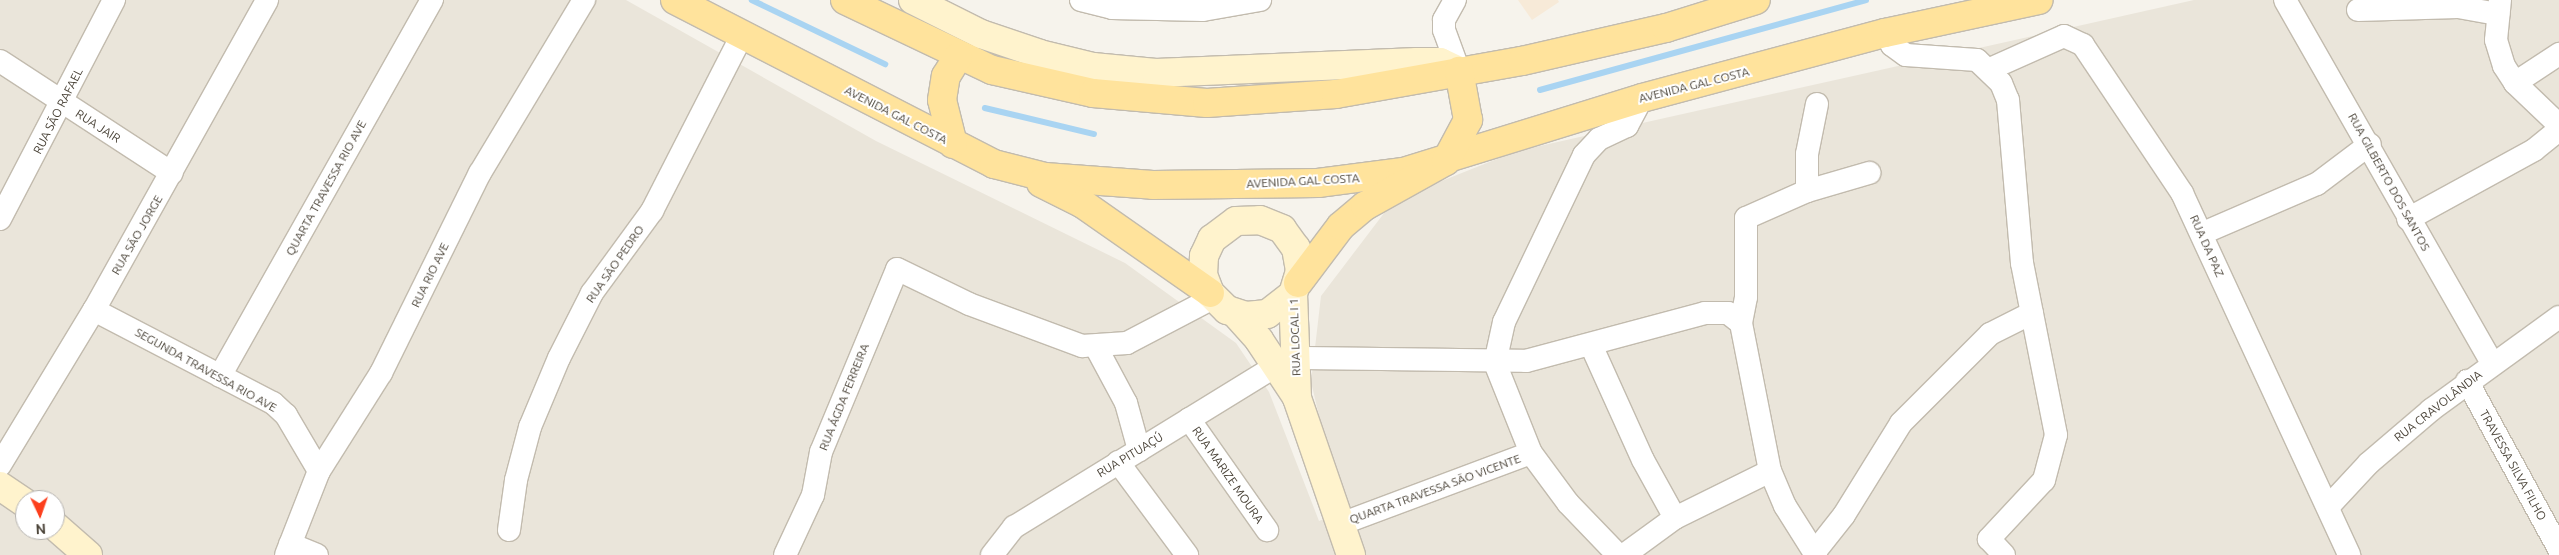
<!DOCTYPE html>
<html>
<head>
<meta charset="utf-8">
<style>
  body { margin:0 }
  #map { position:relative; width:2559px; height:555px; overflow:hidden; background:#f6f3ec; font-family:Ubuntu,sans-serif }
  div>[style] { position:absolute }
  .residential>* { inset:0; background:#eae5da }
  .commercial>* { inset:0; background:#f7ead8 }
  .stream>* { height:5.5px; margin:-2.75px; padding:0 2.75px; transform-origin:2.75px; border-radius:2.75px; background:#a9d4f2 }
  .roads { filter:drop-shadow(1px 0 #c2bbae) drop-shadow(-1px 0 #c2bbae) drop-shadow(0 1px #c2bbae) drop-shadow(0 -1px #c2bbae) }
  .street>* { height:22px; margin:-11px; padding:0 11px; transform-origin:11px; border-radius:11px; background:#fff }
  .secondary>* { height:28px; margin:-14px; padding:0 14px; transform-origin:14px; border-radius:14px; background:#fff3cd }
  .primary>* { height:28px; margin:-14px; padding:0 14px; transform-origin:14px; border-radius:14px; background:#ffe39c }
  span { translate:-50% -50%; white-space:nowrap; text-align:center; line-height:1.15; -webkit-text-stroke:4px #fff; paint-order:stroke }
  .street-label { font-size:12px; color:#4b4439 }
  .north { position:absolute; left:15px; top:490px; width:50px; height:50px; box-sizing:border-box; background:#fff; border:1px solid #b7b4b0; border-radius:50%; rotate:177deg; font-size:14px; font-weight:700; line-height:20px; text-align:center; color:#4b4439 }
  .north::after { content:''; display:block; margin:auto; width:18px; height:22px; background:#fc3f1d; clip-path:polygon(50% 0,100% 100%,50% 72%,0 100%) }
</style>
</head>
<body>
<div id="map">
  <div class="residential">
    <div style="clip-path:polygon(evenodd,0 0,626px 0,876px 141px,1125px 263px,1236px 343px,1269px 392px,1319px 521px,1342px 512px,1311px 382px,1321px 296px,1394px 200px,1517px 151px,2194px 0,2559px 0,2559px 555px,0 555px,0 0,25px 500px,55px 500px,55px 530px,25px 530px,25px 500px)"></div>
  </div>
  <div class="commercial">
    <div style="clip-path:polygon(1518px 0,1558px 0,1559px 2px,1532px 20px)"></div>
  </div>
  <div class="stream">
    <div style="left:752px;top:0;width:148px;rotate:25.7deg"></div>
    <div style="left:1540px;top:90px;width:338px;rotate:-15.4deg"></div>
    <div style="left:985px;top:108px;width:112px;rotate:13.4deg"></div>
  </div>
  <div class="roads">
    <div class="street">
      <div style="left:1081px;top:0;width:32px;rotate:14deg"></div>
      <div style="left:1112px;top:8px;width:91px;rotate:1.3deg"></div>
      <div style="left:1203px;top:10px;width:58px;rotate:-10deg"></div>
      <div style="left:1455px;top:0;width:23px;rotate:119deg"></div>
      <div style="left:1444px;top:20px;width:10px;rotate:90deg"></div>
      <div style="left:1444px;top:30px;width:44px;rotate:69.9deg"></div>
      <div style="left:2285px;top:0;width:419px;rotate:60.3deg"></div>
      <div style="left:2500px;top:0;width:40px;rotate:95.7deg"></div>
      <div style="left:2496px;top:40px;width:27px;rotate:73deg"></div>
      <div style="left:2504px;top:66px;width:20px;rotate:57deg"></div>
      <div style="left:2515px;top:83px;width:61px;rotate:43.7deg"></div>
      <div style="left:2358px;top:10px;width:100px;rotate:-1.7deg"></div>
      <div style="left:2458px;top:7px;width:41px;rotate:9.9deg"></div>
      <div style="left:1885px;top:33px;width:14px;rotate:60deg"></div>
      <div style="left:1892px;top:45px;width:17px;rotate:36deg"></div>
      <div style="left:1906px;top:55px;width:71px;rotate:4deg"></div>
      <div style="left:1977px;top:60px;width:33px;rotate:44deg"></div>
      <div style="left:2001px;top:83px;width:18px;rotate:68deg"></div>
      <div style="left:2008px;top:100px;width:164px;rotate:85.1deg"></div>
      <div style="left:2022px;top:263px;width:175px;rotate:78.8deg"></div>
      <div style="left:2056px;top:435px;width:47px;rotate:104.9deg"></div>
      <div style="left:2044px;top:480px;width:81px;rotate:133deg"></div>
      <div style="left:1989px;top:539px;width:22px;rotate:47deg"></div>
      <div style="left:0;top:61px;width:205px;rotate:33.1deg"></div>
      <div style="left:1990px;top:69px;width:81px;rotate:-24deg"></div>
      <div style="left:2064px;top:36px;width:21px;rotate:25deg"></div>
      <div style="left:2083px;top:45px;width:178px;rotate:56.2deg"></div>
      <div style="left:2182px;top:193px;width:399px;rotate:65.2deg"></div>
      <div style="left:2515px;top:83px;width:53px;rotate:-33.4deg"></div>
      <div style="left:1807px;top:191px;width:37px;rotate:-90deg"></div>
      <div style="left:1807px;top:154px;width:51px;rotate:-78.7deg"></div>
      <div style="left:0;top:219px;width:247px;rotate:-62.5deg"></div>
      <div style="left:2408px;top:219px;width:144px;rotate:-28.7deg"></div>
      <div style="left:2534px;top:150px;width:32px;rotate:-39deg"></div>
      <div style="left:2203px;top:233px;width:124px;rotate:-23.3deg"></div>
      <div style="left:2317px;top:184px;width:66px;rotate:-37deg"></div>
      <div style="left:94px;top:310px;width:202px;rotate:27.5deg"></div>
      <div style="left:273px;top:403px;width:18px;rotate:43deg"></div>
      <div style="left:286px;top:415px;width:65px;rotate:59.5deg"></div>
      <div style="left:1591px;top:345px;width:126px;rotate:65.7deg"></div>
      <div style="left:1643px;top:460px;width:66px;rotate:61.1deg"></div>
      <div style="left:1096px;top:347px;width:64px;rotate:61.8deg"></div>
      <div style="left:1126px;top:403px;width:49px;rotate:74.5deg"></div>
      <div style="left:1295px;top:358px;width:231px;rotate:0.7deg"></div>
      <div style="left:1526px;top:361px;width:185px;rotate:-15deg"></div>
      <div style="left:1705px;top:313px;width:23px"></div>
      <div style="left:1728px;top:313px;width:16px;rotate:38deg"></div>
      <div style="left:220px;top:376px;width:432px;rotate:-60.6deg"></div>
      <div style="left:2467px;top:381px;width:192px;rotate:61.3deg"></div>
      <div style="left:1189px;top:419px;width:136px;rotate:54.9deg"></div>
      <div style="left:1118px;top:462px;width:116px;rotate:53.4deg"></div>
      <div style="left:0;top:465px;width:181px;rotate:-58.8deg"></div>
      <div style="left:94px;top:310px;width:355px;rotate:-60.8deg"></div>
      <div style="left:2328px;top:507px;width:60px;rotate:-47deg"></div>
      <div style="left:2369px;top:463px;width:82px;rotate:-40.5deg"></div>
      <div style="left:2431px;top:410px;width:158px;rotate:-36deg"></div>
      <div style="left:1338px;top:525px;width:206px;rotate:-20.5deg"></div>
      <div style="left:509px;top:530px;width:50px;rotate:-82deg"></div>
      <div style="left:516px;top:480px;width:55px;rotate:-75.2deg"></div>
      <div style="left:530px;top:427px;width:75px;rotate:-67.2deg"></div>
      <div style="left:559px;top:358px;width:73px;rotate:-63.1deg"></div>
      <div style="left:592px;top:293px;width:102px;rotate:-53.8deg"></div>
      <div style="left:652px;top:211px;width:195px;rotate:-62.9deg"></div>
      <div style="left:290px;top:544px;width:29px;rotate:22deg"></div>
      <div style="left:1814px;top:553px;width:48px;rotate:-51.7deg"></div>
      <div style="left:1844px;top:515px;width:108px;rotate:-58.2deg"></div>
      <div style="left:1901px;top:423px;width:126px;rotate:-45deg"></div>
      <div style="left:1990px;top:334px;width:47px;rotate:-26.6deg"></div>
      <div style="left:286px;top:555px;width:90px;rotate:-68.6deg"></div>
      <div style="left:319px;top:471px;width:116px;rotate:-57.7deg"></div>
      <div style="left:381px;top:373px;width:223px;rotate:-63.7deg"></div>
      <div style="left:480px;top:173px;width:202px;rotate:-59deg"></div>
      <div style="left:785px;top:555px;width:66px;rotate:-65deg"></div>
      <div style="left:813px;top:495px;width:44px;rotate:-79.5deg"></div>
      <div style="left:821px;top:452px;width:198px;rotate:-67.4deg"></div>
      <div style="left:897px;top:269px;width:80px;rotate:25.9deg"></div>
      <div style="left:969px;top:304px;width:121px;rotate:20.4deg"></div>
      <div style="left:1082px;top:346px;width:45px;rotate:-3.8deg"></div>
      <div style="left:1127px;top:343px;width:97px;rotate:-27.6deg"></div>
      <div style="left:992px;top:555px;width:36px;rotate:-52deg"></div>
      <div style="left:1014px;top:527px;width:308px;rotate:-31.6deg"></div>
      <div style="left:1618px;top:555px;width:72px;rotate:-133.9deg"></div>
      <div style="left:1568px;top:503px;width:62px;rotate:-126.5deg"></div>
      <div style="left:1531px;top:453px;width:97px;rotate:-111.8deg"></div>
      <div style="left:1495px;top:363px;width:42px;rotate:-77.6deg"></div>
      <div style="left:1504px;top:322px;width:185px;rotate:-64.4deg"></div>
      <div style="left:1584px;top:155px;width:22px;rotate:-47deg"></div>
      <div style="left:1599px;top:139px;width:31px;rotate:-25deg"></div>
      <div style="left:1627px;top:126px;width:32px;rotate:-62deg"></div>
      <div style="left:1624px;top:555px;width:63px;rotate:-36deg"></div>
      <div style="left:1675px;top:518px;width:106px;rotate:-26.3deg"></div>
      <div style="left:1816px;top:555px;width:58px;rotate:-122.3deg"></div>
      <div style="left:1785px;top:506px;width:38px;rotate:-113deg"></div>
      <div style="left:1770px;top:471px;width:151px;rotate:-101.1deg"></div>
      <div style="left:1741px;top:323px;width:26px;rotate:-79deg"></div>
      <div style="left:1746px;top:297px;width:79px;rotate:-90deg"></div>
      <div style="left:1746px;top:218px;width:67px;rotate:-23.9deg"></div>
      <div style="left:1807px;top:191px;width:65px;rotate:-16.2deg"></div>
    </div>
    <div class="secondary">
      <div style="left:913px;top:0;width:76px;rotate:26.6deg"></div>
      <div style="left:981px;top:34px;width:62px;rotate:18.7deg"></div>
      <div style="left:1040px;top:54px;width:55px;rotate:13.8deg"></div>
      <div style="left:1093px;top:67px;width:63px;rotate:5.4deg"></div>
      <div style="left:1156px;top:73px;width:261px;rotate:-2.4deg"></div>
      <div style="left:1417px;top:62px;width:23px"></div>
      <div style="left:1440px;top:62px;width:21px;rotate:25deg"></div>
      <div style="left:1293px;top:294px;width:33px;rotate:142deg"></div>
      <div style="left:1267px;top:314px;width:21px;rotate:175deg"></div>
      <div style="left:1246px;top:316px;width:20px;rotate:-162deg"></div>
      <div style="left:1227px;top:310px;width:24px;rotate:-135deg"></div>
      <div style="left:1210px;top:293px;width:19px;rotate:-111deg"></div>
      <div style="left:1203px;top:275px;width:19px;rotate:-87deg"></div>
      <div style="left:1204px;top:256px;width:19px;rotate:-65deg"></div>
      <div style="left:1212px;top:239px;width:30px;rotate:-37deg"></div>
      <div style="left:1236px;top:221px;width:24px;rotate:-2deg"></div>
      <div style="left:1260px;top:220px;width:24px;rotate:22deg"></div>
      <div style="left:1282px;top:229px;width:24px;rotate:54deg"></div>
      <div style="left:1296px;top:248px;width:23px;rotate:80deg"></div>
      <div style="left:1300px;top:271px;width:24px;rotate:107deg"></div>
      <div style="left:1293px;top:294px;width:104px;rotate:87.8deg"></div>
      <div style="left:1297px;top:398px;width:166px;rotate:71deg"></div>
      <div style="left:1235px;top:313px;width:36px;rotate:48deg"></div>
      <div style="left:1259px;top:340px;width:67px;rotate:56.5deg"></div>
      <div style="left:0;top:486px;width:30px;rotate:34deg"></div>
      <div style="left:55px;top:526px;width:44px;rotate:41.3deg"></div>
    </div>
    <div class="primary">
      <div style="left:675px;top:0;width:359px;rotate:27.2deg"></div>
      <div style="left:994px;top:164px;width:53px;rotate:14.3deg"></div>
      <div style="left:1045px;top:177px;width:108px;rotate:4.2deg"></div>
      <div style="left:1153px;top:185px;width:165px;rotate:-0.7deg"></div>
      <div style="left:1318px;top:183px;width:86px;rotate:-7.4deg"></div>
      <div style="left:1403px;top:172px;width:250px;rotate:-17.2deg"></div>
      <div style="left:1642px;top:98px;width:252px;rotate:-15deg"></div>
      <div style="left:1885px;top:33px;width:157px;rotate:-12.1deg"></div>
      <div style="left:845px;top:0;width:163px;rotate:25.5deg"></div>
      <div style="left:992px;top:70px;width:104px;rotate:12.8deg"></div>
      <div style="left:1093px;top:93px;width:114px;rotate:5deg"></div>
      <div style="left:1207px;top:103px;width:129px;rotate:-4deg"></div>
      <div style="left:1336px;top:94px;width:189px;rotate:-10.1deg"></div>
      <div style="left:1522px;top:61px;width:148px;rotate:-12.9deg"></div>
      <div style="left:1666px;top:28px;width:94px;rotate:-17.3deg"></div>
      <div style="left:953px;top:144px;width:45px;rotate:-104deg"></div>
      <div style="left:942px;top:100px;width:24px;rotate:-81deg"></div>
      <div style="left:946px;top:76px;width:22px;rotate:-58deg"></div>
      <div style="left:1041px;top:183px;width:47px;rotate:26.6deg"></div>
      <div style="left:1083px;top:204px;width:155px;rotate:35deg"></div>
      <div style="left:1298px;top:283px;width:71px;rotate:-53deg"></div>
      <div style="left:1341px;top:226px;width:31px;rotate:-40deg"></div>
      <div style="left:1365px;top:206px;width:93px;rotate:-29.1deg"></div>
      <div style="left:1446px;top:161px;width:47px;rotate:-61.8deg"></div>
      <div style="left:1468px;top:120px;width:50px;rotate:-100.4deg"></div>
    </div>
  </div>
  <div class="street-label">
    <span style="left:1694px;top:85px;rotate:-14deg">AVENIDA GAL COSTA</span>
    <span style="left:58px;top:111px;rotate:-63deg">RUA SÃO RAFAEL</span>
    <span style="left:896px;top:115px;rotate:27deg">AVENIDA GAL COSTA</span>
    <span style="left:98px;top:126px;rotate:33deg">RUA JAIR</span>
    <span style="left:1303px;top:181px;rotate:-3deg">AVENIDA GAL COSTA</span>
    <span style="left:2389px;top:182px;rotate:61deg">RUA GILBERTO DOS SANTOS</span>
    <span style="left:326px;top:188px;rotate:-61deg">QUARTA TRAVESSA RIO AVE</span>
    <span style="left:137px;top:235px;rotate:-60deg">RUA SÃO JORGE</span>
    <span style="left:2207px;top:246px;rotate:66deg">RUA DA PAZ</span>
    <span style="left:615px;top:264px;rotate:-55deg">RUA SÃO PEDRO</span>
    <span style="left:430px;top:275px;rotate:-64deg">RUA RIO AVE</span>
    <span style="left:1295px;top:337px;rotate:-92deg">RUA LOCAL I 1</span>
    <span style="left:206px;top:370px;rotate:29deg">SEGUNDA TRAVESSA RIO AVE</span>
    <span style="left:844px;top:397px;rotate:-68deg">RUA ÁGDA FERREIRA</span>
    <span style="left:2438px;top:406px;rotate:-38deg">RUA CRAVOLÂNDIA</span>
    <span style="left:1130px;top:455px;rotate:-31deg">RUA PITUAÇÚ</span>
    <span style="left:2513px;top:465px;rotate:61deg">TRAVESSA SILVA FILHO</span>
    <span style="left:1228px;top:475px;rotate:55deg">RUA MARIZE MOURA</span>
    <span style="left:1435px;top:489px;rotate:-20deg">QUARTA TRAVESSA SÃO VICENTE</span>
  </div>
  <div class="north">N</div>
</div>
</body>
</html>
